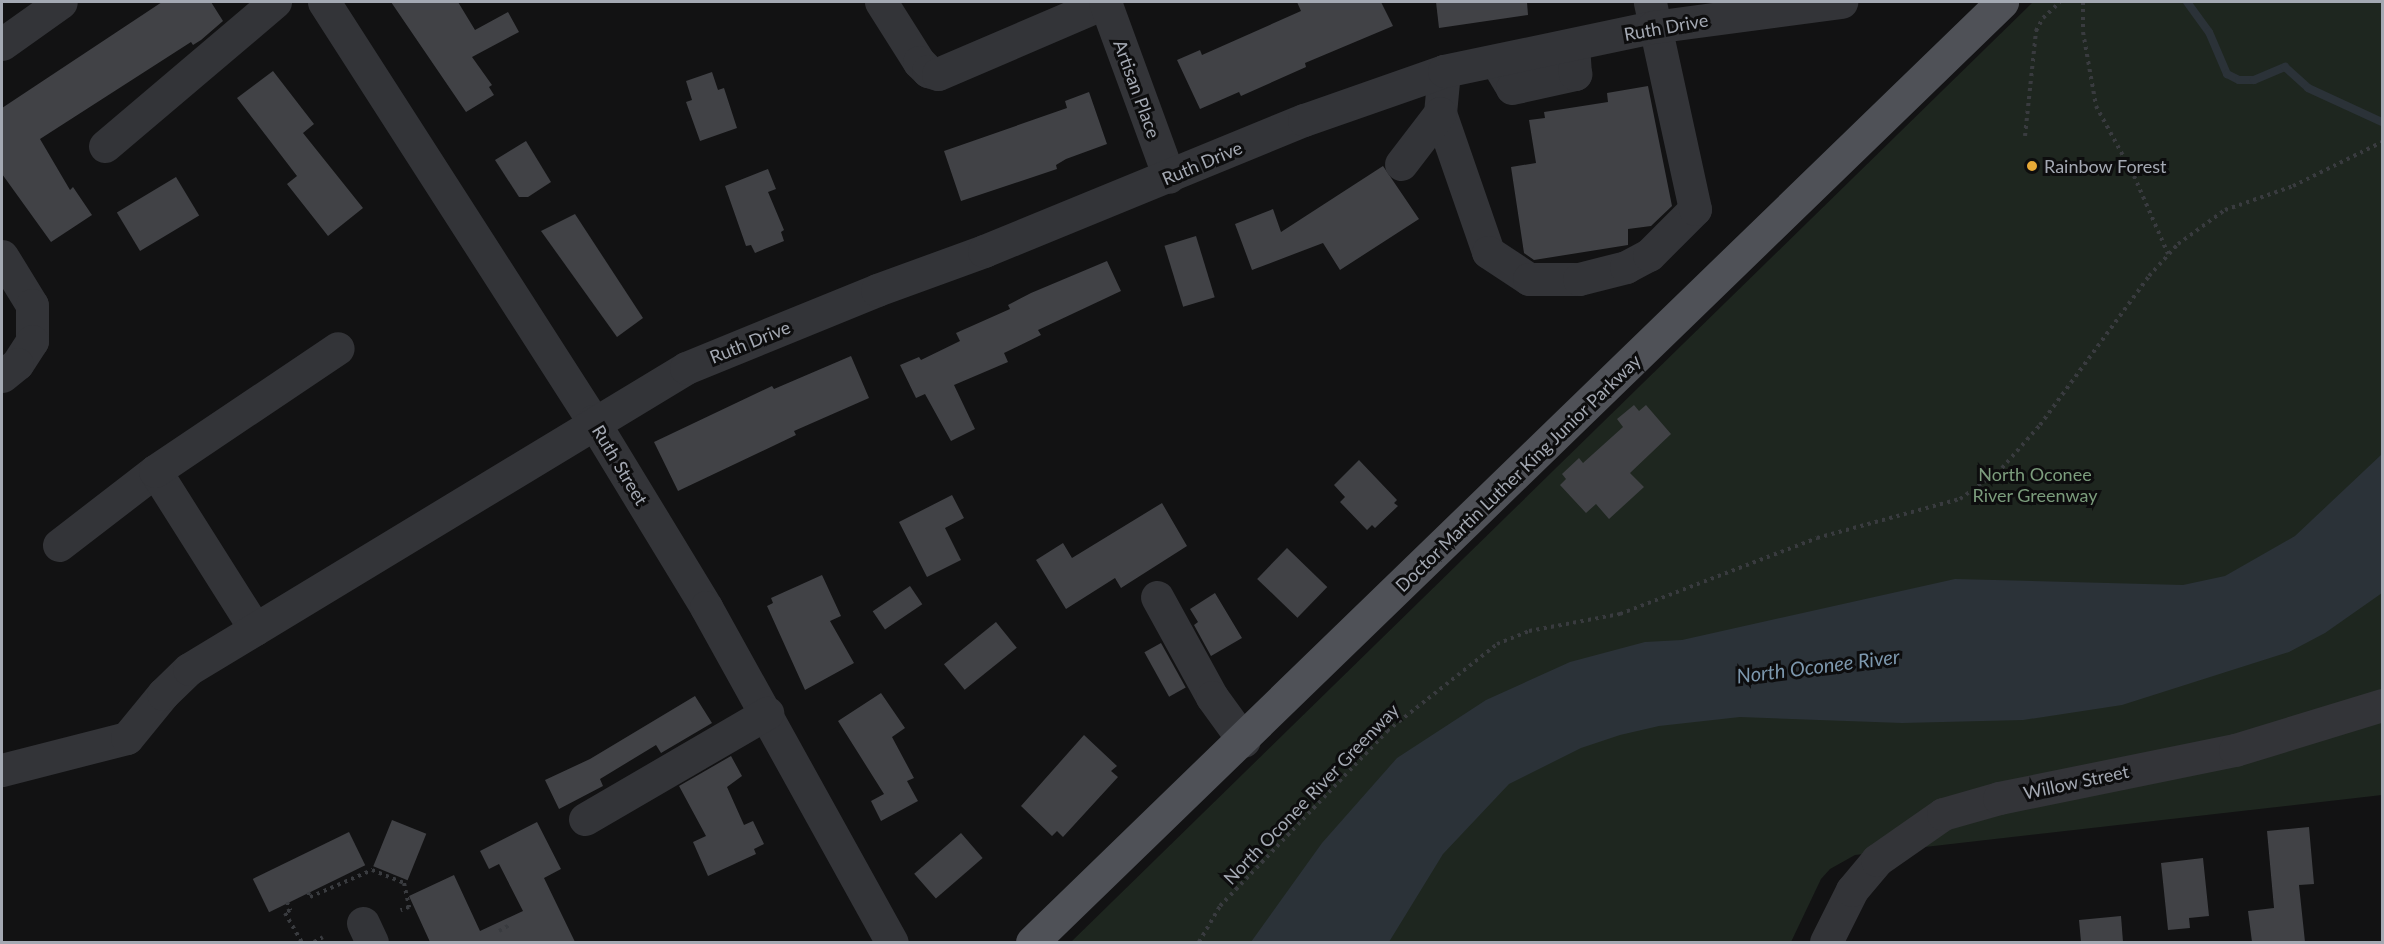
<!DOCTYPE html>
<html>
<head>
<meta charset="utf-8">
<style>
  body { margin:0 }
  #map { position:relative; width:2384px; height:944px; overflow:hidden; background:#121213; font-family:Lato,sans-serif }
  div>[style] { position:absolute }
  .green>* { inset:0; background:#1e261f }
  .water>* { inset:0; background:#2b3238 }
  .stream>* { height:8px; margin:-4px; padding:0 4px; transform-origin:4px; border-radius:4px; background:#2b3238 }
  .building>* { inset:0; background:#414246; transform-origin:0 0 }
  .path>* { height:4px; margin-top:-2px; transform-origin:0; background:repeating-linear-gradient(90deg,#393b3f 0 3px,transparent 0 7.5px) }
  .minor>* { height:33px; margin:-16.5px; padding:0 16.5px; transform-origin:16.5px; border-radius:16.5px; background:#333438 }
  .major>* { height:33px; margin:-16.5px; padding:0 16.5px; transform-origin:16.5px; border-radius:16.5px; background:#4f5157 }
  .dots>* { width:16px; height:16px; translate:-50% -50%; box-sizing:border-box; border:3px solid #0d0d0e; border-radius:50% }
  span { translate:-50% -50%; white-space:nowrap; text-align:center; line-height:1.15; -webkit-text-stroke:6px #0d0d0e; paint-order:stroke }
  .street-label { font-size:18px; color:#a4a9b3 }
  .poi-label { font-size:18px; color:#a4a9b3 }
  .left { translate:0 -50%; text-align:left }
  .park-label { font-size:18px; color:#7c9d7d }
  .water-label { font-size:20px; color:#7c97ad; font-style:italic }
  .frame { position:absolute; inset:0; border:3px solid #a4a9b3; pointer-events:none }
</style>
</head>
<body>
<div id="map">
  <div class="green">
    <div style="clip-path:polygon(2033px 2px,2382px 2px,2382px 795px,1855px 855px,1830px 869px,1821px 879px,1791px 942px,1071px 942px)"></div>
  </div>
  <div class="water">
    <div style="clip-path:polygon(2382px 454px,2382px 593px,2325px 633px,2289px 652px,2122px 705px,2023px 720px,1902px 723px,1740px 717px,1659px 726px,1620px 735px,1581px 748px,1509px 784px,1443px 854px,1389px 942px,1251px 942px,1322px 843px,1397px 758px,1486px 700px,1570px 662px,1645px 642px,1682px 640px,1955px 579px,2183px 585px,2225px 576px,2295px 536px)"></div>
  </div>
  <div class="stream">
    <div style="left:2187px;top:2px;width:37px;rotate:54deg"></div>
    <div style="left:2209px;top:32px;width:46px;rotate:66.8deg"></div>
    <div style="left:2227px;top:74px;width:13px;rotate:27deg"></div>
    <div style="left:2239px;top:80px;width:15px"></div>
    <div style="left:2254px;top:80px;width:34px;rotate:-23deg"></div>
    <div style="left:2285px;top:67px;width:31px;rotate:42deg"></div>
    <div style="left:2308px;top:88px;width:81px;rotate:24.7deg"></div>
  </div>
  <div class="building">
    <div style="clip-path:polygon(162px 2px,211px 2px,223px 21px,201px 40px,193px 45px,191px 42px,40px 139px,70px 190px,73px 187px,92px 215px,51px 242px,2px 174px,2px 108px)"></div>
    <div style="clip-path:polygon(391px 2px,458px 2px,475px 30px,508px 12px,519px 32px,472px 57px,492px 85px,489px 87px,494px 95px,466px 112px)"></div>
    <div style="clip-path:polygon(1297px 2px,1381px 2px,1393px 26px,1305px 63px,1306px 67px,1241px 96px,1239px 92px,1200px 109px,1177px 60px,1200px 50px,1202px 55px,1301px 11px)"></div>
    <div style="clip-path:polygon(1436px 2px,1527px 2px,1528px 15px,1439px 28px)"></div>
    <div style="clip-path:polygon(273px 71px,314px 124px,303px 133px,363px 208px,328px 236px,287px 184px,297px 176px,237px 98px)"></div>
    <div style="clip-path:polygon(712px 72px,718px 90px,724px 88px,737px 128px,700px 141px,686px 102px,692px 100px,686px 81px)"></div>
    <div style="clip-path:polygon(1648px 86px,1672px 206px,1651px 226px,1628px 229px,1628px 245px,1534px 260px,1524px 253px,1511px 167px,1536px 163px,1529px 120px,1545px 118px,1544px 112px,1608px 102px,1607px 93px)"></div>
    <div style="clip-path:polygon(1089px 92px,1107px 144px,1066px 159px,1056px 165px,1057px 169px,961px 201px,944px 151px,1067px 108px,1065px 101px)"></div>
    <div style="clip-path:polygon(526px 141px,551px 182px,528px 197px,519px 197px,495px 160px)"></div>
    <div style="clip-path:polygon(1383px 166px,1419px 219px,1340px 270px,1323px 243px,1252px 270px,1235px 224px,1273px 209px,1281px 232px)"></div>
    <div style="clip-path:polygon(768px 169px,776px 189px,768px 192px,784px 230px,781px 232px,784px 241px,755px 253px,751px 245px,746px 246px,725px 186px)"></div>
    <div style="left:176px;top:177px;width:45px;height:69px;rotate:59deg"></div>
    <div style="clip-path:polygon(575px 214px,643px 318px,617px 337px,541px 231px)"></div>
    <div style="left:1196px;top:236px;width:64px;height:33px;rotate:73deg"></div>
    <div style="clip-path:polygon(1107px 261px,1121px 291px,1038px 330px,1041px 335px,1004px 353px,1008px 362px,954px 385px,975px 429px,951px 441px,925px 394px,916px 398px,900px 365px,919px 357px,921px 360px,960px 341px,956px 333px,1010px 309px,1008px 305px,1031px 293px)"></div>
    <div style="clip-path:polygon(851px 356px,869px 398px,794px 431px,796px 435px,678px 491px,654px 442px,772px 386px,774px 389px)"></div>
    <div style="clip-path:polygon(1634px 405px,1639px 411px,1646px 405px,1671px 434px,1630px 473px,1644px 487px,1609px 519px,1596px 504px,1586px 513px,1560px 485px,1566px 479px,1562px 474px,1579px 458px,1583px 463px,1623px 427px,1617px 419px)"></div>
    <div style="clip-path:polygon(1359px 460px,1397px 500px,1394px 503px,1398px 506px,1375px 528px,1372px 525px,1367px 530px,1340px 502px,1345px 497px,1334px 485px)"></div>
    <div style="clip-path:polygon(952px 495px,964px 518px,945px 528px,961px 560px,927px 577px,899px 522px)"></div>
    <div style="clip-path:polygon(1162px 503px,1187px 546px,1121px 588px,1115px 578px,1066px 609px,1036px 560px,1063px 543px,1072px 558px)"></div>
    <div style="left:1287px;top:548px;width:56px;height:43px;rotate:44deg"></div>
    <div style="clip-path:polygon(822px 575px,841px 616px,830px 621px,854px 663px,805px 690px,767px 606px,773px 603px,771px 598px)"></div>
    <div style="left:910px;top:586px;width:22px;height:45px;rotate:56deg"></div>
    <div style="clip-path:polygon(1215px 593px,1242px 638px,1211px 656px,1194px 625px,1198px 622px,1190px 609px)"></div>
    <div style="left:996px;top:622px;width:33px;height:67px;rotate:51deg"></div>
    <div style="left:1161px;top:643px;width:51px;height:19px;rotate:61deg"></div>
    <div style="clip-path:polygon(881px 693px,905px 728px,892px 737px,914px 778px,907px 781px,918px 801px,881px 821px,871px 801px,884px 794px,838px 721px)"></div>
    <div style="clip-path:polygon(695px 696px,712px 723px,661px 753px,656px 745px,600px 779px,603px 786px,559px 809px,545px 780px,590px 759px)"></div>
    <div style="clip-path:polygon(1084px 735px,1117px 766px,1111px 771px,1118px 777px,1063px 837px,1057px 831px,1052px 836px,1021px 806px)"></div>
    <div style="clip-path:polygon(731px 756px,742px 776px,727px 787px,744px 825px,753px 821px,764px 844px,754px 849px,756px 854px,708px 876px,693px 842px,706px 836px,679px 786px)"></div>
    <div style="left:392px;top:820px;width:37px;height:50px;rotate:22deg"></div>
    <div style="clip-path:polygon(537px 822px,561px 869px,544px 878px,575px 942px,430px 942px,409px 896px,454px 875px,480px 931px,523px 911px,499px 864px,489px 869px,480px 851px)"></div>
    <div style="clip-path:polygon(2309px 827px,2314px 884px,2299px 885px,2305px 942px,2252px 942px,2248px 911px,2274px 908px,2267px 831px)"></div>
    <div style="left:349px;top:832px;width:37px;height:107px;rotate:64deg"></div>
    <div style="left:961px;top:833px;width:33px;height:62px;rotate:49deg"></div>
    <div style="clip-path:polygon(2203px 858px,2209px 916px,2189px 918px,2190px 928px,2168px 930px,2161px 863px)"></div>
    <div style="clip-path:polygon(2121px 916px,2123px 942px,2081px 942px,2079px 920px)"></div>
  </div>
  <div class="path">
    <div style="left:2083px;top:2px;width:30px;rotate:90deg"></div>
    <div style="left:2083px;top:32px;width:75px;rotate:80deg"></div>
    <div style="left:2096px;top:106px;width:80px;rotate:61.5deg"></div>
    <div style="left:2134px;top:176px;width:85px;rotate:66.4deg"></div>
    <div style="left:2025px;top:136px;width:106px;rotate:-84deg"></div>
    <div style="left:2036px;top:31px;width:15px;rotate:-62deg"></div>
    <div style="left:2043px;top:18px;width:23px;rotate:-43deg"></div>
    <div style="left:308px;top:892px;width:5px;rotate:68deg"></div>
    <div style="left:310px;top:897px;width:68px;rotate:-23.5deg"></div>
    <div style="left:372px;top:870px;width:35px;rotate:22deg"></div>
    <div style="left:404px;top:883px;width:25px;rotate:78deg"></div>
    <div style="left:409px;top:907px;width:9px;rotate:159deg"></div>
    <div style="left:287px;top:902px;width:9px;rotate:69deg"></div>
    <div style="left:290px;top:910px;width:6px;rotate:149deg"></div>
    <div style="left:285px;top:913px;width:34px;rotate:60deg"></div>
    <div style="left:499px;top:931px;width:14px;rotate:-30deg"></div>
    <div style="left:314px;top:942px;width:10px;rotate:-29deg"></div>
    <div style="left:1199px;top:942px;width:42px;rotate:-59.7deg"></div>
    <div style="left:1220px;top:906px;width:242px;rotate:-46.3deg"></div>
    <div style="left:1387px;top:731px;width:140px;rotate:-38.3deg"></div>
    <div style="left:1497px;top:644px;width:35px;rotate:-22deg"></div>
    <div style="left:1529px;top:631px;width:93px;rotate:-10.6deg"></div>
    <div style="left:1620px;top:614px;width:211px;rotate:-21.1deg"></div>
    <div style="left:1817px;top:538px;width:148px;rotate:-15.3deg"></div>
    <div style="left:1960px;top:499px;width:52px;rotate:-36.4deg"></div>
    <div style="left:2002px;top:468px;width:57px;rotate:-48.5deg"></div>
    <div style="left:2040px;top:425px;width:185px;rotate:-53.8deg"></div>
    <div style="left:2149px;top:276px;width:43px;rotate:-47.8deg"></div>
    <div style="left:2178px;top:244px;width:58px;rotate:-35.9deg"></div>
    <div style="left:2225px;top:210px;width:72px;rotate:-19.4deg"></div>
    <div style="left:2293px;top:186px;width:99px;rotate:-26.3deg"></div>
  </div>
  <div class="minor">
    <div style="left:324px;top:2px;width:498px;rotate:57.3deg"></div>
    <div style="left:593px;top:421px;width:218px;rotate:58.7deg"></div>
    <div style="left:706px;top:607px;width:383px;rotate:61deg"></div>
    <div style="left:881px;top:2px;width:71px;rotate:57.7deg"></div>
    <div style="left:919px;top:62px;width:13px;rotate:45deg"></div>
    <div style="left:928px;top:71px;width:10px;rotate:17deg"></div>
    <div style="left:938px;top:74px;width:183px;rotate:-23.2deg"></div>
    <div style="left:1105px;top:2px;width:186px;rotate:69.9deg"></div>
    <div style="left:2px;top:44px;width:72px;rotate:-35.4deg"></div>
    <div style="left:1496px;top:61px;width:31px;rotate:59deg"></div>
    <div style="left:1512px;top:88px;width:65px;rotate:-12.5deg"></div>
    <div style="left:1575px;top:74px;width:29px;rotate:-94deg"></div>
    <div style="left:1444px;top:71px;width:42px;rotate:95.4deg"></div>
    <div style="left:1440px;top:113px;width:147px;rotate:70.9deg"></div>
    <div style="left:1488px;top:252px;width:49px;rotate:33.4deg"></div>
    <div style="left:1529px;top:279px;width:50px"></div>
    <div style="left:1579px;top:279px;width:49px;rotate:-14.3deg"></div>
    <div style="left:1626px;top:267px;width:26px;rotate:-28deg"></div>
    <div style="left:1649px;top:255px;width:65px;rotate:-45deg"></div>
    <div style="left:1695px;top:209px;width:212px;rotate:-102.3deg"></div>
    <div style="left:105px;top:146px;width:223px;rotate:-40.3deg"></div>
    <div style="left:1401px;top:164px;width:64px;rotate:-52.6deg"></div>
    <div style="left:2px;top:256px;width:57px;rotate:58.5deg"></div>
    <div style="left:32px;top:305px;width:36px;rotate:90deg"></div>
    <div style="left:32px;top:341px;width:27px;rotate:123deg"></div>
    <div style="left:17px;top:364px;width:19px;rotate:141deg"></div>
    <div style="left:59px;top:545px;width:121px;rotate:-37.6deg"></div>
    <div style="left:1157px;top:597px;width:114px;rotate:61.2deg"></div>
    <div style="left:1212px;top:697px;width:54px;rotate:54deg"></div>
    <div style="left:255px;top:629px;width:187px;rotate:-122.3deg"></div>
    <div style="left:155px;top:471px;width:220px;rotate:-33.9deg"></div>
    <div style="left:2px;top:770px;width:129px;rotate:-14.4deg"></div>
    <div style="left:127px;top:738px;width:57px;rotate:-50.7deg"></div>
    <div style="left:163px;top:694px;width:36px;rotate:-44deg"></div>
    <div style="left:189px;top:669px;width:581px;rotate:-31.2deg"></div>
    <div style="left:686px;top:368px;width:206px;rotate:-22.2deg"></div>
    <div style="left:877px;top:290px;width:114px;rotate:-20deg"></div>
    <div style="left:984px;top:251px;width:346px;rotate:-22.3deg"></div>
    <div style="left:1304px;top:120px;width:148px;rotate:-19.3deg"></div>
    <div style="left:1444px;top:71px;width:214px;rotate:-11.9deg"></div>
    <div style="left:1653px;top:27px;width:190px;rotate:-7.6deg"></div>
    <div style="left:585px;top:819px;width:211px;rotate:-30.2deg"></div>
    <div style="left:363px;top:923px;width:21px;rotate:65deg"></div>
    <div style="left:1826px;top:942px;width:58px;rotate:-63.4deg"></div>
    <div style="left:1852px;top:890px;width:39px;rotate:-50deg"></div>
    <div style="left:1877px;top:860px;width:80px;rotate:-34.9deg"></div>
    <div style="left:1943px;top:814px;width:58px;rotate:-15.9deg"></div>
    <div style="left:1999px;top:798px;width:241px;rotate:-11.5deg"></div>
    <div style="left:2235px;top:750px;width:154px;rotate:-17deg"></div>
  </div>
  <div class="major">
    <div style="left:1032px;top:942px;width:1351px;rotate:-44.1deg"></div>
  </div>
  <div class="dots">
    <div style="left:2032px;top:166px;background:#e6a937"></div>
  </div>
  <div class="street-label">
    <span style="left:1666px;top:27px;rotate:-10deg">Ruth Drive</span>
    <span style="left:1137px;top:89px;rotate:70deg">Artisan Place</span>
    <span style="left:1202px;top:163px;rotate:-23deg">Ruth Drive</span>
    <span style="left:750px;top:342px;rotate:-22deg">Ruth Drive</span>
    <span style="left:620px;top:465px;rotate:59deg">Ruth Street</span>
    <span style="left:1518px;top:473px;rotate:-44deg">Doctor Martin Luther King Junior Parkway</span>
    <span style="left:2076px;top:782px;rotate:-12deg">Willow Street</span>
    <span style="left:1311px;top:794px;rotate:-46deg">North Oconee River Greenway</span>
  </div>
  <div class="poi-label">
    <span class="left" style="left:2044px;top:166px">Rainbow Forest</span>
  </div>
  <div class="park-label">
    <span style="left:2035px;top:485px">North Oconee<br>River Greenway</span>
  </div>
  <div class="water-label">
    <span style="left:1818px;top:666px;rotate:-7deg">North Oconee River</span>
  </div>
  <div class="frame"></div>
</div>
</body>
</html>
